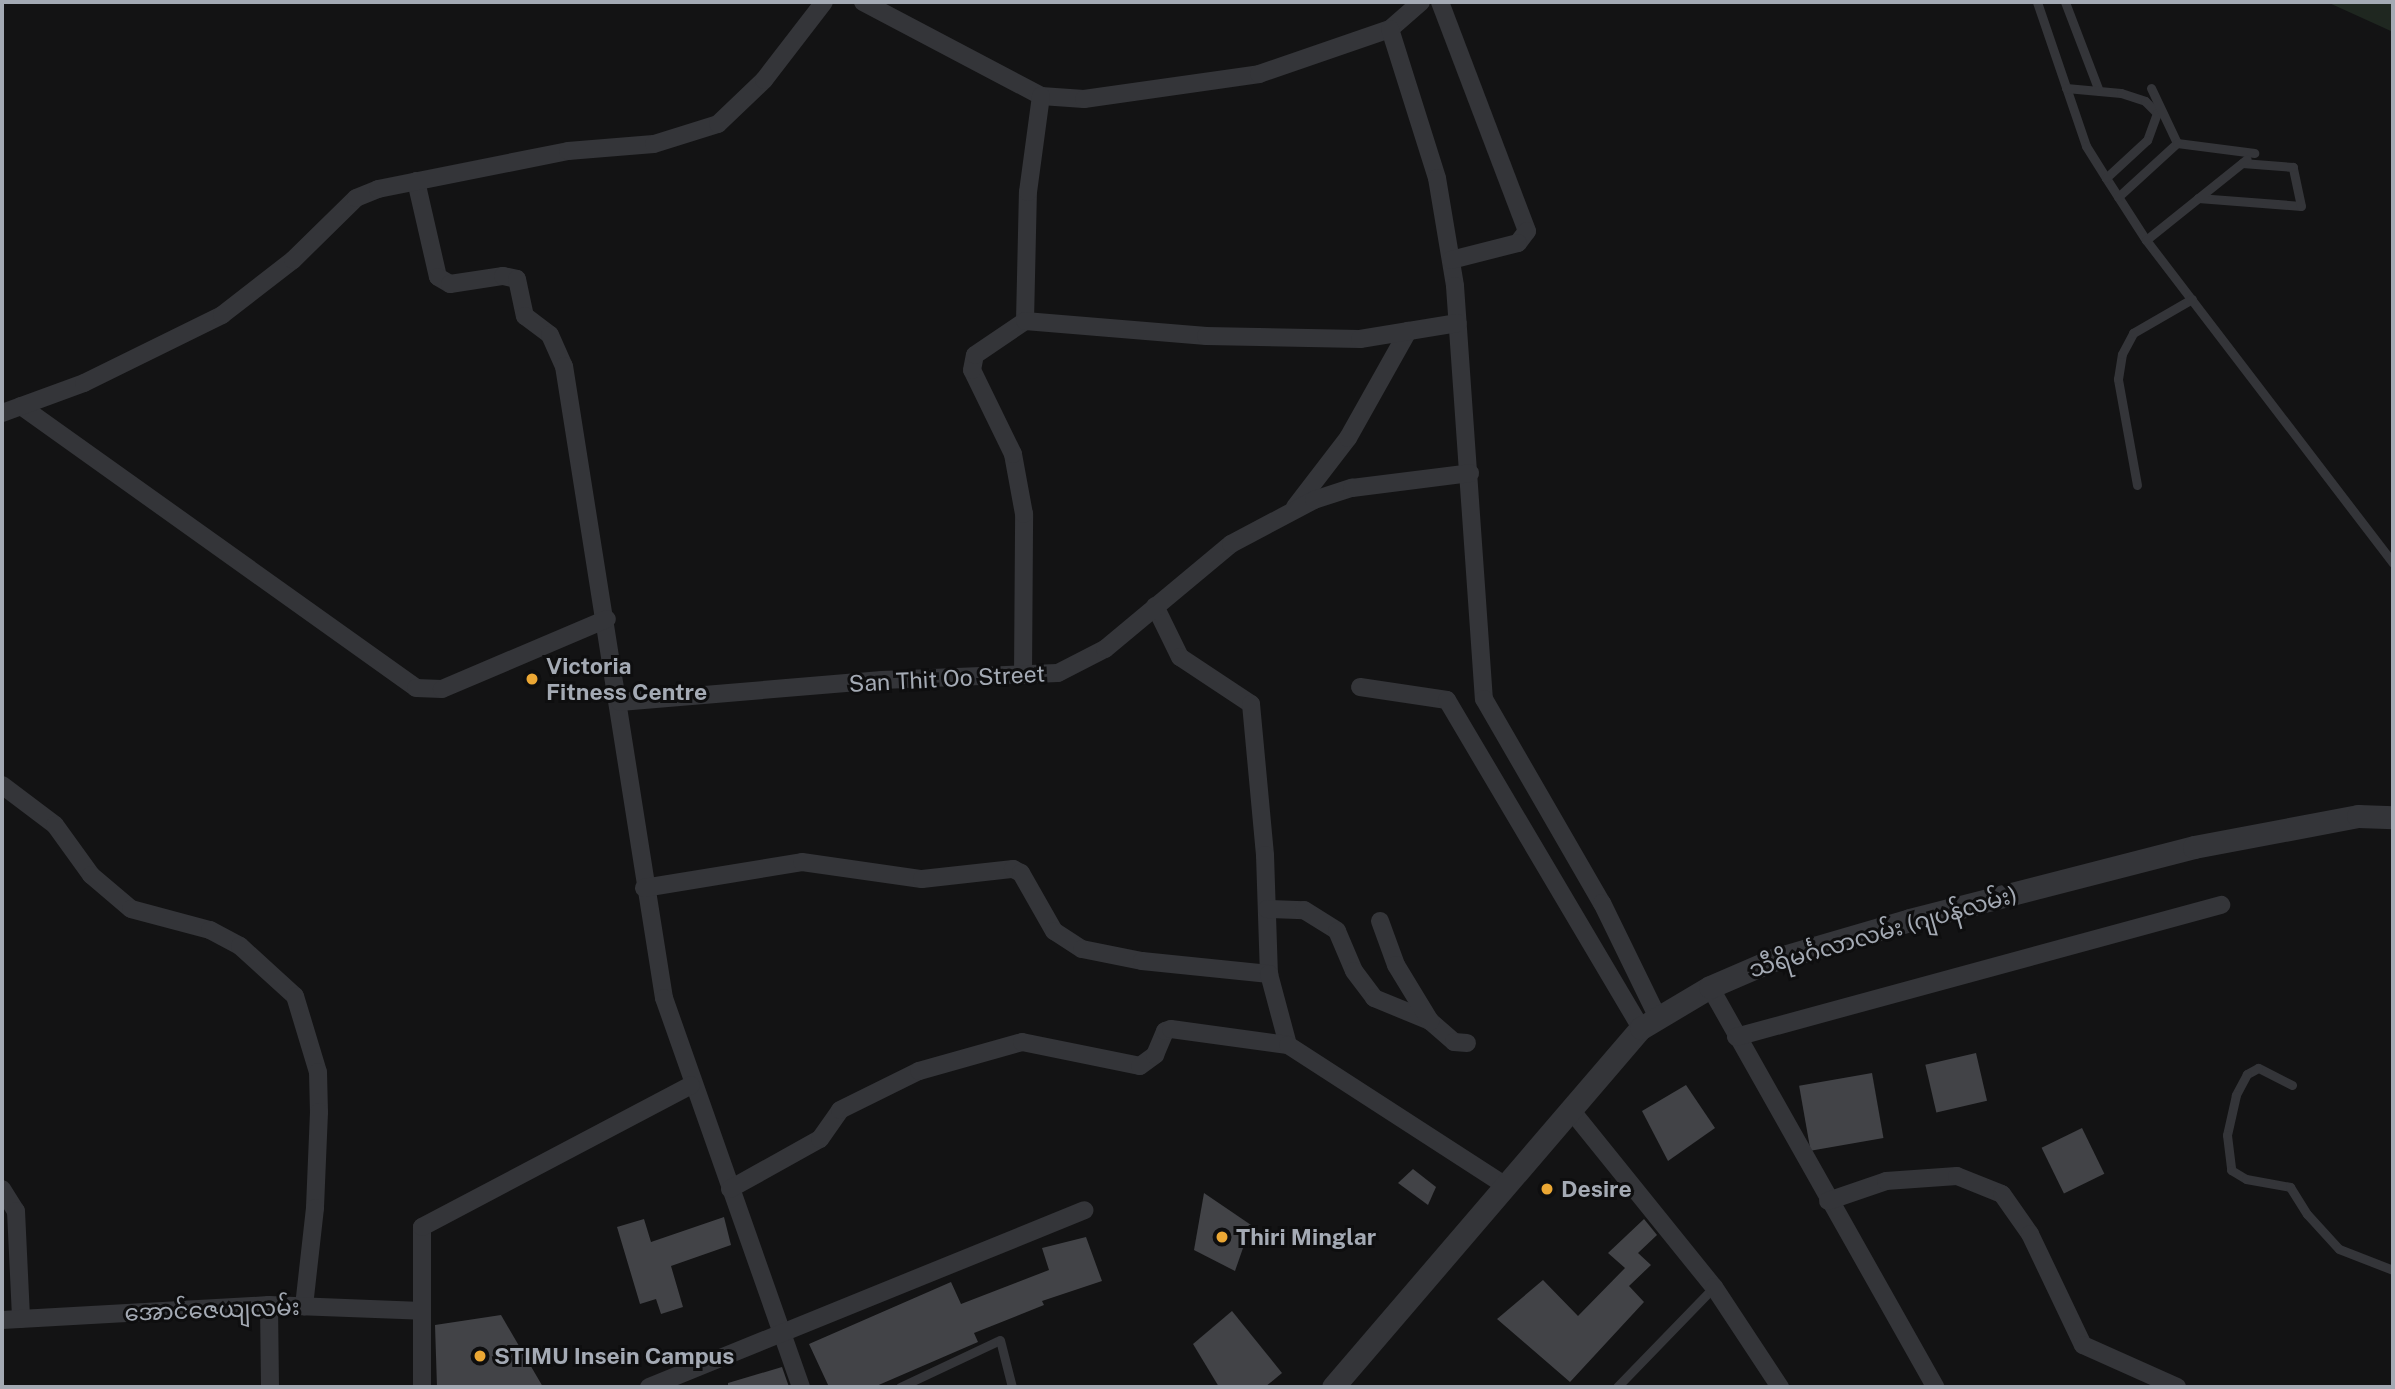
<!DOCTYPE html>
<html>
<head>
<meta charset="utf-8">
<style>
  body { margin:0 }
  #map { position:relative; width:2395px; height:1389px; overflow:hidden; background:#131314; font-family:"Public Sans","Noto Sans Myanmar",sans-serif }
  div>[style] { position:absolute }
  .green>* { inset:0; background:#1f2720 }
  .building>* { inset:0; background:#424347; transform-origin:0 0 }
  .service>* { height:9px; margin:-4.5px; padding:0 4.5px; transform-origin:4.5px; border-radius:4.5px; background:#343539 }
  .minor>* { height:18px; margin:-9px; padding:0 9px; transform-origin:9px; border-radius:9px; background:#343539 }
  .tertiary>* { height:23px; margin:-11.5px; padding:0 11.5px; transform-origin:11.5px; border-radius:11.5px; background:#343539 }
  .dots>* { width:19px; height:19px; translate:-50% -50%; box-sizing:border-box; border:4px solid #0e0e0f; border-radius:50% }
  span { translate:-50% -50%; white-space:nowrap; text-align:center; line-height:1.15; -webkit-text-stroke:6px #0e0e0f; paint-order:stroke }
  .poi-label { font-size:23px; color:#a4aab4; font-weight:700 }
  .left { translate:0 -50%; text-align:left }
  .street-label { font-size:23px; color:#a4aab4 }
  .frame { position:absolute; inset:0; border:4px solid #a4aab4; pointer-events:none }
</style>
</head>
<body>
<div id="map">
  <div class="green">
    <div style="clip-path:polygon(2327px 2px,2393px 2px,2393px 32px)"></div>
  </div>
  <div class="building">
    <div style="left:1976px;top:1053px;width:49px;height:52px;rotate:77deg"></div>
    <div style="left:1872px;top:1073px;width:66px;height:74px;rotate:80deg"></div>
    <div style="clip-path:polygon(1686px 1085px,1715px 1128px,1668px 1161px,1642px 1111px)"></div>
    <div style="left:2082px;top:1128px;width:51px;height:45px;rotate:64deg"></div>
    <div style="clip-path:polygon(1413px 1169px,1436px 1187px,1428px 1205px,1398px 1183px)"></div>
    <div style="clip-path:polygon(1204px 1193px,1251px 1225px,1235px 1271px,1194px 1250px)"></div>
    <div style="clip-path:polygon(724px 1217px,731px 1245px,671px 1266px,683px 1307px,661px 1314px,656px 1299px,640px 1304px,617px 1227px,644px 1219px,651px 1242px)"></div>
    <div style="clip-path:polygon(1644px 1219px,1657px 1235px,1638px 1253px,1651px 1265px,1629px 1286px,1644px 1302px,1570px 1382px,1497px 1319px,1543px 1280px,1578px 1316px,1625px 1268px,1608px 1253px)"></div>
    <div style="clip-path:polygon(1086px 1237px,1102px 1281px,1042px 1301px,1044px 1305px,974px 1333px,978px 1342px,874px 1387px,829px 1387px,809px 1344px,951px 1282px,961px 1304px,1049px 1270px,1042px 1248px)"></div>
    <div style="clip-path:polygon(1232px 1311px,1282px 1373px,1265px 1387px,1219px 1387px,1193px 1344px)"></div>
    <div style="clip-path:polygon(501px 1315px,543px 1387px,437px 1387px,435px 1325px)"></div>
    <div style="clip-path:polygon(782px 1367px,789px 1387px,728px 1387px,728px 1383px)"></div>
  </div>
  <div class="service">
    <div style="left:2037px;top:2px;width:152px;rotate:71.2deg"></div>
    <div style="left:2086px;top:146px;width:38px;rotate:58deg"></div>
    <div style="left:2106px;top:178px;width:74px;rotate:57.2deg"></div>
    <div style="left:2146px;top:240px;width:407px;rotate:52.6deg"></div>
    <div style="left:2065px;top:2px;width:95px;rotate:69.1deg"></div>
    <div style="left:2066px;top:88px;width:55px;rotate:5.2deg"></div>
    <div style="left:2121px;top:93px;width:25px;rotate:18deg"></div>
    <div style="left:2145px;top:101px;width:17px;rotate:45deg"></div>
    <div style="left:2157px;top:113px;width:29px;rotate:110deg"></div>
    <div style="left:2147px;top:140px;width:56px;rotate:137.2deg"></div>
    <div style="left:2151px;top:88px;width:61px;rotate:64.7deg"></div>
    <div style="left:2118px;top:197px;width:80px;rotate:-42.5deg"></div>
    <div style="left:2177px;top:143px;width:78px;rotate:7.4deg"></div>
    <div style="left:2198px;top:198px;width:103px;rotate:4.4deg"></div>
    <div style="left:2301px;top:206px;width:40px;rotate:-102deg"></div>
    <div style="left:2293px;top:167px;width:51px;rotate:-175.5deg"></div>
    <div style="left:2146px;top:240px;width:129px;rotate:-38.7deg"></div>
    <div style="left:2137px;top:485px;width:108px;rotate:-100.2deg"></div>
    <div style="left:2118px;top:379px;width:25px;rotate:-81deg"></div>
    <div style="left:2122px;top:354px;width:24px;rotate:-62deg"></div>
    <div style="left:2133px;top:333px;width:68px;rotate:-30deg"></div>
    <div style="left:2292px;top:1085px;width:38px;rotate:-153deg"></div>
    <div style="left:2258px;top:1068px;width:13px;rotate:151deg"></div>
    <div style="left:2247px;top:1074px;width:24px;rotate:118deg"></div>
    <div style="left:2236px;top:1095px;width:41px;rotate:102.7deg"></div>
    <div style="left:2227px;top:1135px;width:35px;rotate:83deg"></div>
    <div style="left:2231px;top:1170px;width:17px;rotate:31deg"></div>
    <div style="left:2246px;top:1179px;width:45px;rotate:10.3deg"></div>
    <div style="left:2290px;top:1187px;width:32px;rotate:58deg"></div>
    <div style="left:2307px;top:1214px;width:47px;rotate:47.6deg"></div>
    <div style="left:2339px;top:1249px;width:58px;rotate:21.3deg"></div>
    <div style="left:900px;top:1387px;width:110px;rotate:-25.2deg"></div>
    <div style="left:1000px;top:1340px;width:49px;rotate:75.7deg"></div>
    <div style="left:1617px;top:1387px;width:139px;rotate:-45.9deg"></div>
  </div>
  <div class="minor">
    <div style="left:863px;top:2px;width:201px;rotate:27.8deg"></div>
    <div style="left:1041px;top:96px;width:43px;rotate:4deg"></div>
    <div style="left:1084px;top:99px;width:177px;rotate:-8.1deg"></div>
    <div style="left:1259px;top:74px;width:139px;rotate:-19deg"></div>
    <div style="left:1421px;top:2px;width:41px;rotate:138.9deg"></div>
    <div style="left:1390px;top:29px;width:156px;rotate:72.5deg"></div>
    <div style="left:1437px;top:178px;width:109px;rotate:80.5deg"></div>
    <div style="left:1455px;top:286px;width:414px;rotate:86deg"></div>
    <div style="left:1484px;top:699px;width:236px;rotate:60deg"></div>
    <div style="left:1602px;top:903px;width:128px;rotate:64deg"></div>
    <div style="left:1440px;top:2px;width:245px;rotate:69.2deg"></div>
    <div style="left:1527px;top:231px;width:15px;rotate:127deg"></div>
    <div style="left:1518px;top:243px;width:69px;rotate:165.8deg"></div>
    <div style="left:416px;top:181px;width:98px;rotate:77.1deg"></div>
    <div style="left:438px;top:277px;width:14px;rotate:30deg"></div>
    <div style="left:450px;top:284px;width:54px;rotate:-8.6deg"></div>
    <div style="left:503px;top:276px;width:14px;rotate:12deg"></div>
    <div style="left:517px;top:279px;width:38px;rotate:78deg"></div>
    <div style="left:525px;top:316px;width:31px;rotate:37deg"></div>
    <div style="left:550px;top:335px;width:34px;rotate:66deg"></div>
    <div style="left:564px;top:366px;width:640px;rotate:81.01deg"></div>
    <div style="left:664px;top:998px;width:412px;rotate:70.6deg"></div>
    <div style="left:1025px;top:321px;width:129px;rotate:-88.7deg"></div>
    <div style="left:1028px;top:192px;width:97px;rotate:-82.3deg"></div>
    <div style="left:21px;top:406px;width:485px;rotate:35.5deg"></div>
    <div style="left:416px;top:688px;width:26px;rotate:2deg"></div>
    <div style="left:442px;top:689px;width:179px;rotate:-23deg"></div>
    <div style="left:2px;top:413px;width:87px;rotate:-20.1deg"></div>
    <div style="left:84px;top:383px;width:154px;rotate:-26.2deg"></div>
    <div style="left:222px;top:315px;width:90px;rotate:-37.8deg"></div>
    <div style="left:293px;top:260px;width:88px;rotate:-44.5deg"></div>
    <div style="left:356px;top:198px;width:24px;rotate:-22deg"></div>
    <div style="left:378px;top:189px;width:194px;rotate:-11.3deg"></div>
    <div style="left:568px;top:151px;width:86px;rotate:-4.7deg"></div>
    <div style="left:654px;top:144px;width:67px;rotate:-17.4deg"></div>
    <div style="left:718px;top:124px;width:64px;rotate:-43.7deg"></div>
    <div style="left:764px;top:80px;width:98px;rotate:-52.4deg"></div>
    <div style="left:1295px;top:507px;width:87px;rotate:-52.5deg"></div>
    <div style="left:1348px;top:438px;width:123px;rotate:-60.7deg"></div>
    <div style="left:1155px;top:606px;width:57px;rotate:63.9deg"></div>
    <div style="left:1180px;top:657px;width:85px;rotate:33.5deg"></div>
    <div style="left:1251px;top:704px;width:152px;rotate:84.7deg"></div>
    <div style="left:1265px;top:855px;width:119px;rotate:88.1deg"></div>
    <div style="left:1023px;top:675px;width:161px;rotate:-89.6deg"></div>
    <div style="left:1024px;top:514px;width:61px;rotate:-100.4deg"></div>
    <div style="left:1013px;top:454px;width:93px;rotate:-116deg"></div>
    <div style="left:972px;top:370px;width:15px;rotate:-79deg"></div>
    <div style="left:975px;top:355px;width:60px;rotate:-34.2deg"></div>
    <div style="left:1025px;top:321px;width:182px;rotate:4.7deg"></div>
    <div style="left:1206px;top:336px;width:154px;rotate:1.1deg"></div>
    <div style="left:1360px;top:339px;width:99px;rotate:-9.3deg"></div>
    <div style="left:1360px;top:687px;width:88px;rotate:8.5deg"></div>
    <div style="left:1447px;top:700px;width:381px;rotate:59.4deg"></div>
    <div style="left:620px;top:702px;width:263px;rotate:-4.8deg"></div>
    <div style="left:882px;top:680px;width:176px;rotate:-2.3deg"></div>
    <div style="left:1058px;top:673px;width:53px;rotate:-27.1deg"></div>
    <div style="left:1105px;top:649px;width:164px;rotate:-39.8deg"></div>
    <div style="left:1231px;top:544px;width:94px;rotate:-27.9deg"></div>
    <div style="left:1314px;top:500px;width:40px;rotate:-18deg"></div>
    <div style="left:1352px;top:488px;width:119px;rotate:-7.2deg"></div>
    <div style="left:2px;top:785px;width:66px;rotate:37deg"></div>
    <div style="left:55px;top:825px;width:62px;rotate:54.2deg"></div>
    <div style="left:91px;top:875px;width:52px;rotate:40.4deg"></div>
    <div style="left:131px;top:909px;width:82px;rotate:14.9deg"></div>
    <div style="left:210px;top:930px;width:34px;rotate:28deg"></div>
    <div style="left:240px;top:946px;width:74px;rotate:42.3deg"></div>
    <div style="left:295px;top:996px;width:79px;rotate:73.2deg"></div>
    <div style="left:318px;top:1072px;width:40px;rotate:88.6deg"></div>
    <div style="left:319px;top:1112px;width:96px;rotate:92.4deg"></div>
    <div style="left:315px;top:1208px;width:99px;rotate:96.4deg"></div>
    <div style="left:644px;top:888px;width:160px;rotate:-9.3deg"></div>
    <div style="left:802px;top:862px;width:121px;rotate:8.1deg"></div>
    <div style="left:922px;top:879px;width:92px;rotate:-6.3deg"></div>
    <div style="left:1013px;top:869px;width:9px;rotate:27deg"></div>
    <div style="left:1021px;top:873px;width:67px;rotate:60.4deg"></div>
    <div style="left:1054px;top:931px;width:33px;rotate:33deg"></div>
    <div style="left:1082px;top:949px;width:61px;rotate:11.3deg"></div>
    <div style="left:1142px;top:961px;width:128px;rotate:5.8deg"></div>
    <div style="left:1269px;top:974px;width:73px;rotate:75deg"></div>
    <div style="left:1267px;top:909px;width:37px;rotate:2deg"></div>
    <div style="left:1304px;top:910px;width:39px;rotate:32deg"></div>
    <div style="left:1337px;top:931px;width:43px;rotate:67deg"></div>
    <div style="left:1354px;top:971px;width:34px;rotate:53deg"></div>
    <div style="left:1374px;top:998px;width:61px;rotate:22.3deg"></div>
    <div style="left:1430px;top:1021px;width:32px;rotate:41deg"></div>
    <div style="left:1454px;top:1042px;width:13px;rotate:4deg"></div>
    <div style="left:1380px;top:921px;width:47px;rotate:70deg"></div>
    <div style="left:1396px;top:965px;width:66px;rotate:58.7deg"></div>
    <div style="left:1710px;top:987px;width:459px;rotate:60.6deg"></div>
    <div style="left:1736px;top:1037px;width:503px;rotate:-15.23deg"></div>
    <div style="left:1571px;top:1110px;width:228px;rotate:51.1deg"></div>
    <div style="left:1714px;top:1287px;width:120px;rotate:56.6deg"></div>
    <div style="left:2px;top:1189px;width:26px;rotate:58deg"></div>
    <div style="left:16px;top:1211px;width:108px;rotate:87.3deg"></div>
    <div style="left:730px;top:1189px;width:103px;rotate:-29.1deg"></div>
    <div style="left:820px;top:1139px;width:35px;rotate:-55deg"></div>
    <div style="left:840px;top:1110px;width:88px;rotate:-26.3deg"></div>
    <div style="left:919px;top:1071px;width:107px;rotate:-15.7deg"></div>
    <div style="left:1022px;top:1042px;width:120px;rotate:11.5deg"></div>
    <div style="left:1140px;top:1066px;width:19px;rotate:-36deg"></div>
    <div style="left:1155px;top:1055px;width:26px;rotate:-67deg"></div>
    <div style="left:1165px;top:1031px;width:6px;rotate:-18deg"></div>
    <div style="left:1171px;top:1029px;width:118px;rotate:7.8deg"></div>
    <div style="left:1288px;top:1045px;width:260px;rotate:32.9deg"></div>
    <div style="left:1828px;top:1201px;width:61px;rotate:-19deg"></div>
    <div style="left:1886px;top:1181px;width:71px;rotate:-4deg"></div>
    <div style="left:1957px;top:1176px;width:48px;rotate:21.8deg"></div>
    <div style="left:2002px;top:1194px;width:49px;rotate:55deg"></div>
    <div style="left:2030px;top:1234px;width:123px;rotate:64.5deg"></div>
    <div style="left:2083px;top:1345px;width:103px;rotate:24.1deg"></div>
    <div style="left:269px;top:1305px;width:82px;rotate:89.3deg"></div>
    <div style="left:2px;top:1320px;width:267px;rotate:-3.2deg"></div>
    <div style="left:269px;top:1305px;width:153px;rotate:2.2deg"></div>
    <div style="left:422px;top:1387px;width:160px;rotate:-90deg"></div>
    <div style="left:422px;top:1227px;width:304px;rotate:-27.8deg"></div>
    <div style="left:649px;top:1387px;width:470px;rotate:-22.1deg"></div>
  </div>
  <div class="tertiary">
    <div style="left:1333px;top:1387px;width:473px;rotate:-49.4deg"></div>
    <div style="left:1641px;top:1028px;width:80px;rotate:-30.7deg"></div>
    <div style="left:1710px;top:987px;width:65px;rotate:-23.4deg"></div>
    <div style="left:1770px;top:961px;width:146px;rotate:-16.3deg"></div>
    <div style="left:1910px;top:920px;width:293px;rotate:-14.4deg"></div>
    <div style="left:2194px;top:847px;width:167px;rotate:-10.7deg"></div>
    <div style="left:2358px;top:816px;width:35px;rotate:2deg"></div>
  </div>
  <div class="dots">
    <div style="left:532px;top:679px;background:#eba734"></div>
    <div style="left:1547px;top:1189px;background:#eba734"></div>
    <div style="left:1222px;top:1237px;background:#eba734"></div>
    <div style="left:480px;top:1356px;background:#eba734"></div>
  </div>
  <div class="poi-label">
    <span class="left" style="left:546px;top:679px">Victoria<br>Fitness Centre</span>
    <span class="left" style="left:1561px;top:1189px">Desire</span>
    <span class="left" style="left:1236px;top:1237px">Thiri Minglar</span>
    <span class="left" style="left:494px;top:1356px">STIMU Insein Campus</span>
  </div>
  <div class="street-label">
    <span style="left:947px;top:679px;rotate:-3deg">San Thit Oo Street</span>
    <span style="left:1883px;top:932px;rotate:-16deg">သီရိမင်္ဂလာလမ်း (ဂျပန်လမ်း)</span>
    <span style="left:212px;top:1310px;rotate:-2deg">အောင်ဇေယျလမ်း</span>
  </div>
  <div class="frame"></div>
</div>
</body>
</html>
